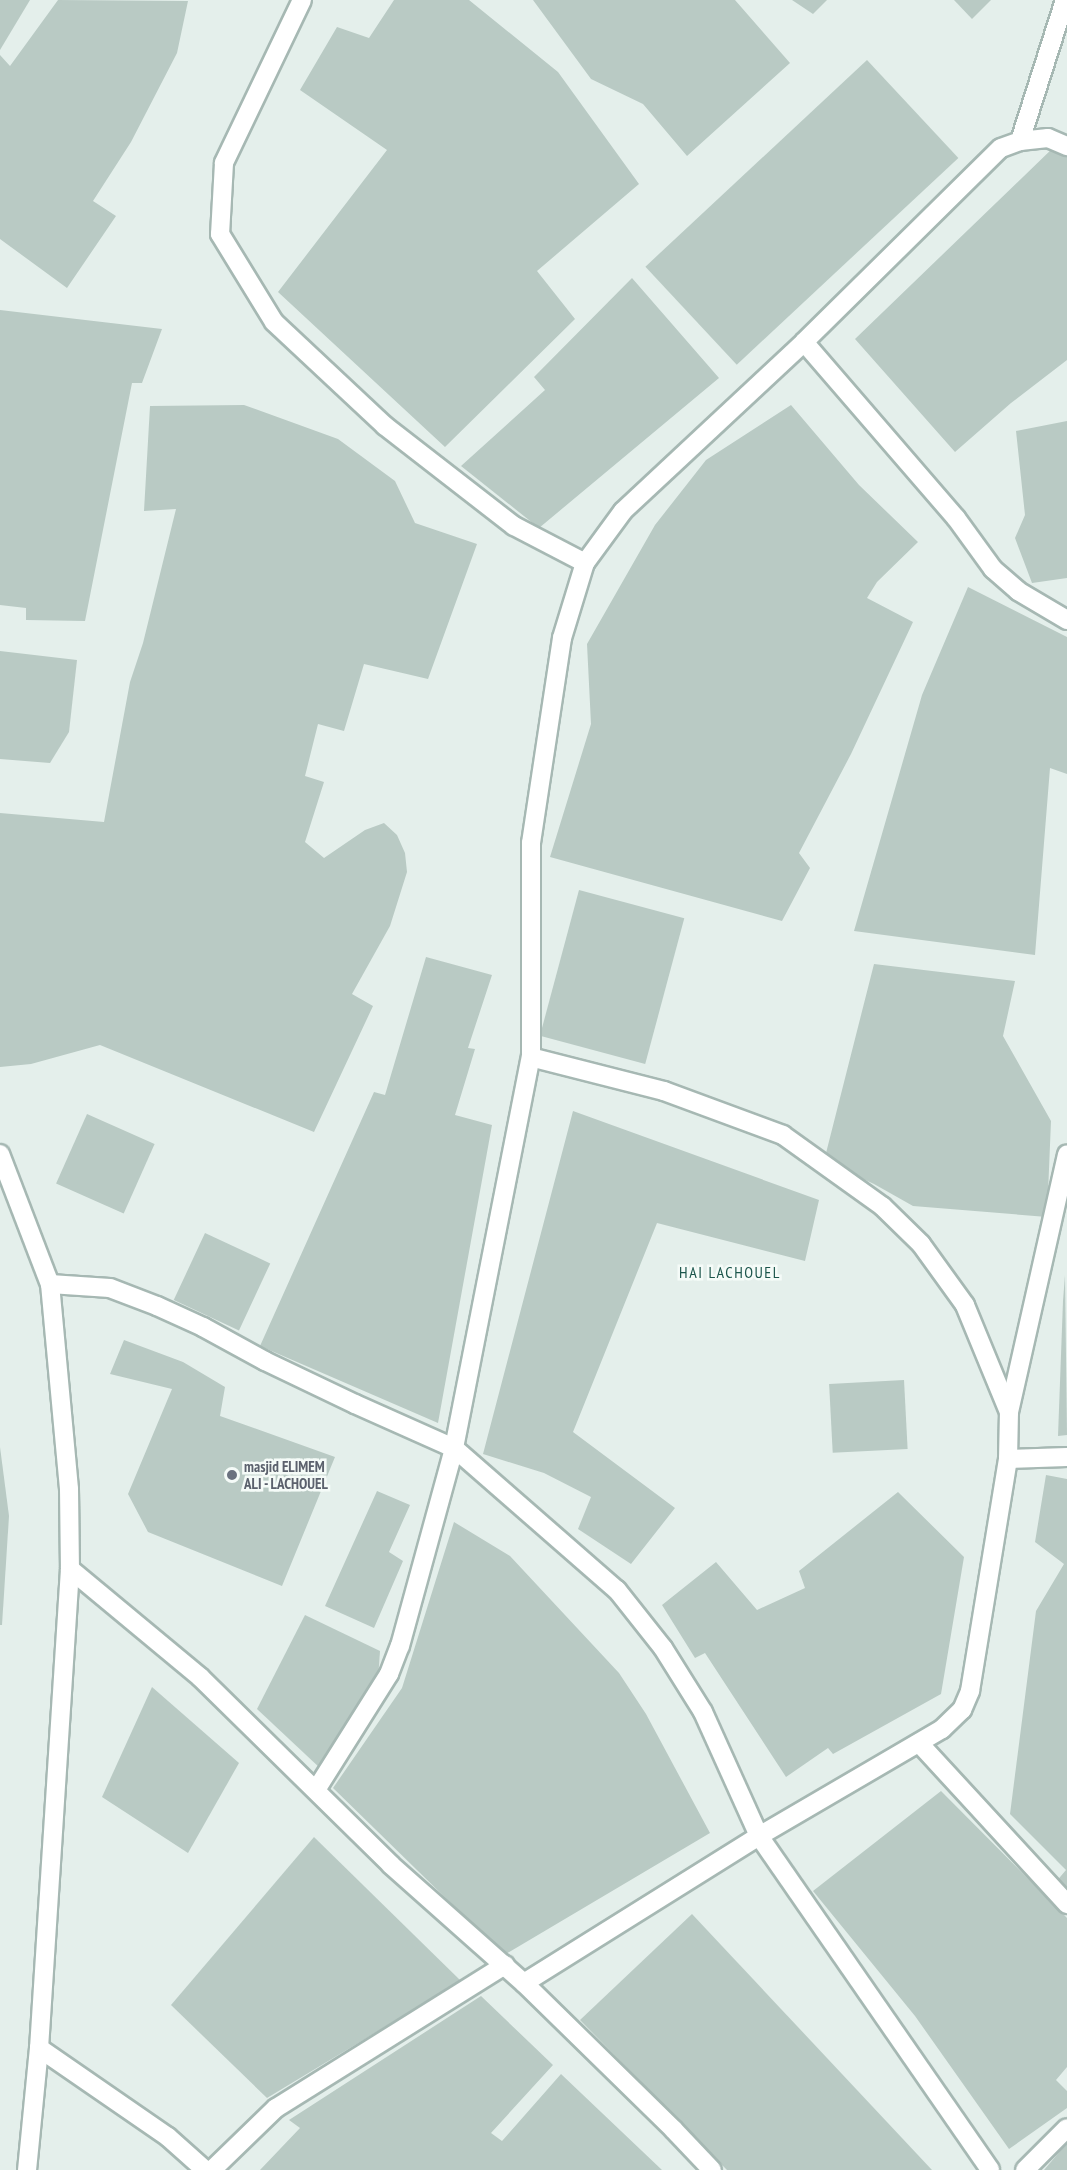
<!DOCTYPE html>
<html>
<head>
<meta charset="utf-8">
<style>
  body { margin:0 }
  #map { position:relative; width:1067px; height:2170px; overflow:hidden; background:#e4efeb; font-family:"PT Sans Narrow",sans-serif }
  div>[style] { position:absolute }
  .building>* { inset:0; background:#b9cac4; transform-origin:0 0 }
  .roads { filter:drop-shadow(2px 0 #a6b8b3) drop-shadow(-2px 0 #a6b8b3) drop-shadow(0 2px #a6b8b3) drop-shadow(0 -2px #a6b8b3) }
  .minor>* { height:18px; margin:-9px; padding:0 9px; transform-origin:9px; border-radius:9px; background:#fff }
  .dots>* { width:16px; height:16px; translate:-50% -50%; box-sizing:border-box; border:3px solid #f5fbf8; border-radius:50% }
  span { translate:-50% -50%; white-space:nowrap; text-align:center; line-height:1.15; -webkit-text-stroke:5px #f5fbf8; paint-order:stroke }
  .worship-label { font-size:15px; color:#5b616d; font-weight:700 }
  .left { translate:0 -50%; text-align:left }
  .neighbourhood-label { font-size:16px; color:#1c564c; letter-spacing:1.5px }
</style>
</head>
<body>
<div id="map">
  <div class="building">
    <div style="clip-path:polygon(0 0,30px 0,0 50px)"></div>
    <div style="clip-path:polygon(58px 0,188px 1px,177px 53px,131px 142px,93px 201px,116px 216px,67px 288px,0 239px,0 55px,10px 66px)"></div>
    <div style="clip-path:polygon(394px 0,469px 0,558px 72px,639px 184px,537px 271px,575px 319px,445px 447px,278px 292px,387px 150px,300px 90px,337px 27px,369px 38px)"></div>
    <div style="clip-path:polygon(533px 0,735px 0,790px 63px,687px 156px,643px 104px,591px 79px)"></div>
    <div style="clip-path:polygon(792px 0,827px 0,813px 14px)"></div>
    <div style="clip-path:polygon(954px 0,991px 0,972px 19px)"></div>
    <div style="left:867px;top:60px;width:134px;height:303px;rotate:47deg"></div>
    <div style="clip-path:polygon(1055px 146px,1067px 157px,1067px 360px,1011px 403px,955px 452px,855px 339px)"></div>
    <div style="clip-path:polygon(632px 278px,719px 378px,539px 528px,461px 466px,545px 390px,534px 377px)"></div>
    <div style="clip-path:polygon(0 310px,162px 329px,142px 383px,132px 383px,85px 621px,26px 620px,26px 608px,0 605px)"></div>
    <div style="clip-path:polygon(244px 405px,338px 439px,395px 481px,415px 523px,477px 544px,428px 679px,364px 664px,344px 731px,318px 724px,305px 776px,324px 782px,305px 842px,324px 858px,365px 830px,384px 823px,397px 835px,405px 853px,407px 872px,390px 926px,352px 994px,373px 1006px,314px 1132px,100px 1045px,31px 1064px,0 1067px,0 813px,104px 822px,130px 682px,143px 643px,176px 509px,144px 511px,150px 406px)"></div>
    <div style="clip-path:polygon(791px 405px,859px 485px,918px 542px,877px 582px,867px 598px,913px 622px,851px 754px,799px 853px,810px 868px,782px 921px,550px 857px,591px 724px,587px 644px,655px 525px,706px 460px)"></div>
    <div style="clip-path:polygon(1067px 421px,1067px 578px,1032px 583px,1015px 538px,1025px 515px,1016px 431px)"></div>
    <div style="clip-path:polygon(968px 587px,1067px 637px,1067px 774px,1050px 768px,1035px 955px,854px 931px,922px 695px)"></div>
    <div style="clip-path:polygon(0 651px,77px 660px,69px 732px,50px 763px,0 759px)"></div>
    <div style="left:579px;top:890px;width:109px;height:151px;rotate:15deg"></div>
    <div style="clip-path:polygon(426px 957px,492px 975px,468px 1048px,475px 1049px,455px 1115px,492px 1125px,438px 1423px,260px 1346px,374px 1092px,385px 1095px)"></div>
    <div style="clip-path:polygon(874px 964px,1015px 981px,1003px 1036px,1051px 1121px,1047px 1217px,913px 1206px,874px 1184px,824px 1161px)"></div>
    <div style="clip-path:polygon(573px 1111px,819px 1200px,805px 1261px,657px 1223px,573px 1432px,675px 1508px,631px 1564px,578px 1529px,591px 1497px,544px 1473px,483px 1454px)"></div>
    <div style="left:87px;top:1114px;width:74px;height:76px;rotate:24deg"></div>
    <div style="left:205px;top:1233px;width:72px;height:74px;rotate:25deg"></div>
    <div style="clip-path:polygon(1065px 1275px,1067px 1435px,1058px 1436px,1063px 1301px)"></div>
    <div style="clip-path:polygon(124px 1340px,183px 1362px,225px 1387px,220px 1416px,335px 1457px,282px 1586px,148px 1532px,128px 1494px,172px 1389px,110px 1374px)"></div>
    <div style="left:904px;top:1380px;width:69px;height:75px;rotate:87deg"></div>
    <div style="clip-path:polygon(0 1447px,9px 1516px,2px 1625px,0 1625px)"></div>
    <div style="clip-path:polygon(1046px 1475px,1067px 1479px,1067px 1897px,1055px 1883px,1066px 1870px,1010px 1814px,1036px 1611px,1064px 1564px,1035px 1542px)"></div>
    <div style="clip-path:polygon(377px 1491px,410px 1505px,389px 1552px,403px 1561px,374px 1628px,325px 1606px)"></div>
    <div style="clip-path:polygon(898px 1492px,964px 1557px,941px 1694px,833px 1754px,828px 1748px,786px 1777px,705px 1653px,695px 1658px,662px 1605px,716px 1562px,757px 1610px,805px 1588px,799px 1571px)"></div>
    <div style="clip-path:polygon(454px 1522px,510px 1556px,619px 1673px,646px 1714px,710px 1833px,504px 1955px,333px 1788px,402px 1688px)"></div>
    <div style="clip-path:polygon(305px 1615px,380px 1651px,378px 1680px,321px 1769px,257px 1709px)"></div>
    <div style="clip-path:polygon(152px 1687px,239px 1763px,188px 1853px,102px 1797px)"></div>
    <div style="clip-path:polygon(941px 1791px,1067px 1918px,1067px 2067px,1056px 2080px,1067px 2091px,1067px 2108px,1009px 2149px,915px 2016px,813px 1891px)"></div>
    <div style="clip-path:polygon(314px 1837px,461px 1981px,267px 2098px,171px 2005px)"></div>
    <div style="clip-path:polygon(692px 1914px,932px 2170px,727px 2170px,580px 2020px)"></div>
    <div style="clip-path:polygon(481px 1996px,553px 2065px,491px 2133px,502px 2141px,561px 2074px,662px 2170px,260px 2170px,300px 2128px,289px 2120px)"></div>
    <div style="clip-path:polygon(1067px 2143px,1067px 2170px,1044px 2170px)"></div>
  </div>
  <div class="roads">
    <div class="minor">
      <div style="left:302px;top:0;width:181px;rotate:115.6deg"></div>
      <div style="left:224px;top:163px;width:71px;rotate:93.2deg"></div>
      <div style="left:220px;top:234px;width:103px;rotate:58.5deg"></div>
      <div style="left:274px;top:322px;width:152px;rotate:43.1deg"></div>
      <div style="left:385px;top:426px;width:163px;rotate:37.8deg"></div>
      <div style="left:514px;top:526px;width:80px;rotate:27.5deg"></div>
      <div style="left:1020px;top:141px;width:148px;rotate:-72.3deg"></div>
      <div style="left:804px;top:342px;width:276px;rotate:-44.6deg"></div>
      <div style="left:1001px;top:148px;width:20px;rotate:-20deg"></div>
      <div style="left:1020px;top:141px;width:28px;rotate:-6deg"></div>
      <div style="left:1048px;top:138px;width:21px;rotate:23deg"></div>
      <div style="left:0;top:1154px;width:139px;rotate:69deg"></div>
      <div style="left:50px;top:1284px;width:206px;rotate:84.7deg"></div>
      <div style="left:69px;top:1489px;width:80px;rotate:89.3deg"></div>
      <div style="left:70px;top:1569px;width:480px;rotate:93.7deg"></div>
      <div style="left:39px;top:2048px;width:123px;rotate:95.6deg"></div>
      <div style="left:50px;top:1284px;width:60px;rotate:3.8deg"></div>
      <div style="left:110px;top:1288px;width:50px;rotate:21deg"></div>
      <div style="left:157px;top:1306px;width:51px;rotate:24.5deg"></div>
      <div style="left:203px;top:1327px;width:71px;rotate:28.7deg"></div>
      <div style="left:265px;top:1361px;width:100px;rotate:25.5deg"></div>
      <div style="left:355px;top:1404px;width:108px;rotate:24deg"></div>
      <div style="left:454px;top:1448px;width:216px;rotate:41.1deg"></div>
      <div style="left:617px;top:1590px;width:74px;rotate:51.6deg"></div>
      <div style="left:663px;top:1648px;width:75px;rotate:58deg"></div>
      <div style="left:703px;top:1712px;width:136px;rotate:65.7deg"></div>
      <div style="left:759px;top:1836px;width:406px;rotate:55.3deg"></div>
      <div style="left:1009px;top:1412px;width:264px;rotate:-77.3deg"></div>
      <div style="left:1008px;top:1459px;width:59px;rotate:-1.9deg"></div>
      <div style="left:70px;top:1569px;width:169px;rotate:39.7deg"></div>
      <div style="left:200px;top:1677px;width:268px;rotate:44.5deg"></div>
      <div style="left:391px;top:1865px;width:178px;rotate:41.6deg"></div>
      <div style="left:524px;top:1983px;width:210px;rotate:44.4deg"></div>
      <div style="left:674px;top:2130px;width:55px;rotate:46.5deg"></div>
      <div style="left:919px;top:1743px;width:219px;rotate:47.4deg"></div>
      <div style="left:316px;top:1790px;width:137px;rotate:-57.8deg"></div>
      <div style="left:389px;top:1674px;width:30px;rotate:-69deg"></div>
      <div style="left:400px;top:1646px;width:205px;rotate:-74.7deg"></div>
      <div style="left:454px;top:1448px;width:399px;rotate:-78.9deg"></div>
      <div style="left:531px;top:1057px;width:214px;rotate:-90deg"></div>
      <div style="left:531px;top:843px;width:207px;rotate:-81.4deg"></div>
      <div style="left:562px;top:638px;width:78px;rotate:-73deg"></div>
      <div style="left:585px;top:563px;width:64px;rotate:-53.8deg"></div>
      <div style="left:623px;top:511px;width:248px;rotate:-43deg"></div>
      <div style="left:804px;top:342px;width:233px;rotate:49.2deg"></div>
      <div style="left:956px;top:518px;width:63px;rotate:54deg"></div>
      <div style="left:993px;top:569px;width:33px;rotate:41deg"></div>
      <div style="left:1018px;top:591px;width:57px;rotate:30.6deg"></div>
      <div style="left:524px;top:1983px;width:277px;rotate:-32deg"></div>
      <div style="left:759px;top:1836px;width:212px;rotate:-30.3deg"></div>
      <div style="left:942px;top:1729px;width:28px;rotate:-44deg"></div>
      <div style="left:962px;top:1710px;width:21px;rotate:-67deg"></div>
      <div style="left:970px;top:1691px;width:235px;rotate:-80.7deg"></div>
      <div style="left:1008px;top:1459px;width:47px;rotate:-88.8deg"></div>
      <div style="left:1009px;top:1412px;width:116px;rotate:-112.4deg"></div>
      <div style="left:965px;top:1305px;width:75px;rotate:-125.8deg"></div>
      <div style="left:921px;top:1244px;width:54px;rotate:-135.7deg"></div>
      <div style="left:882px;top:1206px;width:122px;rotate:-144.4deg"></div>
      <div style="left:783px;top:1135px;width:127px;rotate:-159.7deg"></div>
      <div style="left:664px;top:1091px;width:137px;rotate:-165.7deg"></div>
      <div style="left:39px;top:2048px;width:157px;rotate:34.6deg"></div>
      <div style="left:168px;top:2137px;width:50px;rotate:41.7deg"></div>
      <div style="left:212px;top:2170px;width:89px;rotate:-44.1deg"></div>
      <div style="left:276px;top:2108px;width:270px;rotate:-32deg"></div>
      <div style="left:1025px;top:2170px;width:59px;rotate:-45deg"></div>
    </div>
  </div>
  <div class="dots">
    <div style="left:232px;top:1475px;background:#6b7280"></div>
  </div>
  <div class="worship-label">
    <span class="left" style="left:244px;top:1475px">masjid ELIMEM<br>ALI - LACHOUEL</span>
  </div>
  <div class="neighbourhood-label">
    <span style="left:730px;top:1272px">HAI LACHOUEL</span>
  </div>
</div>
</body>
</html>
